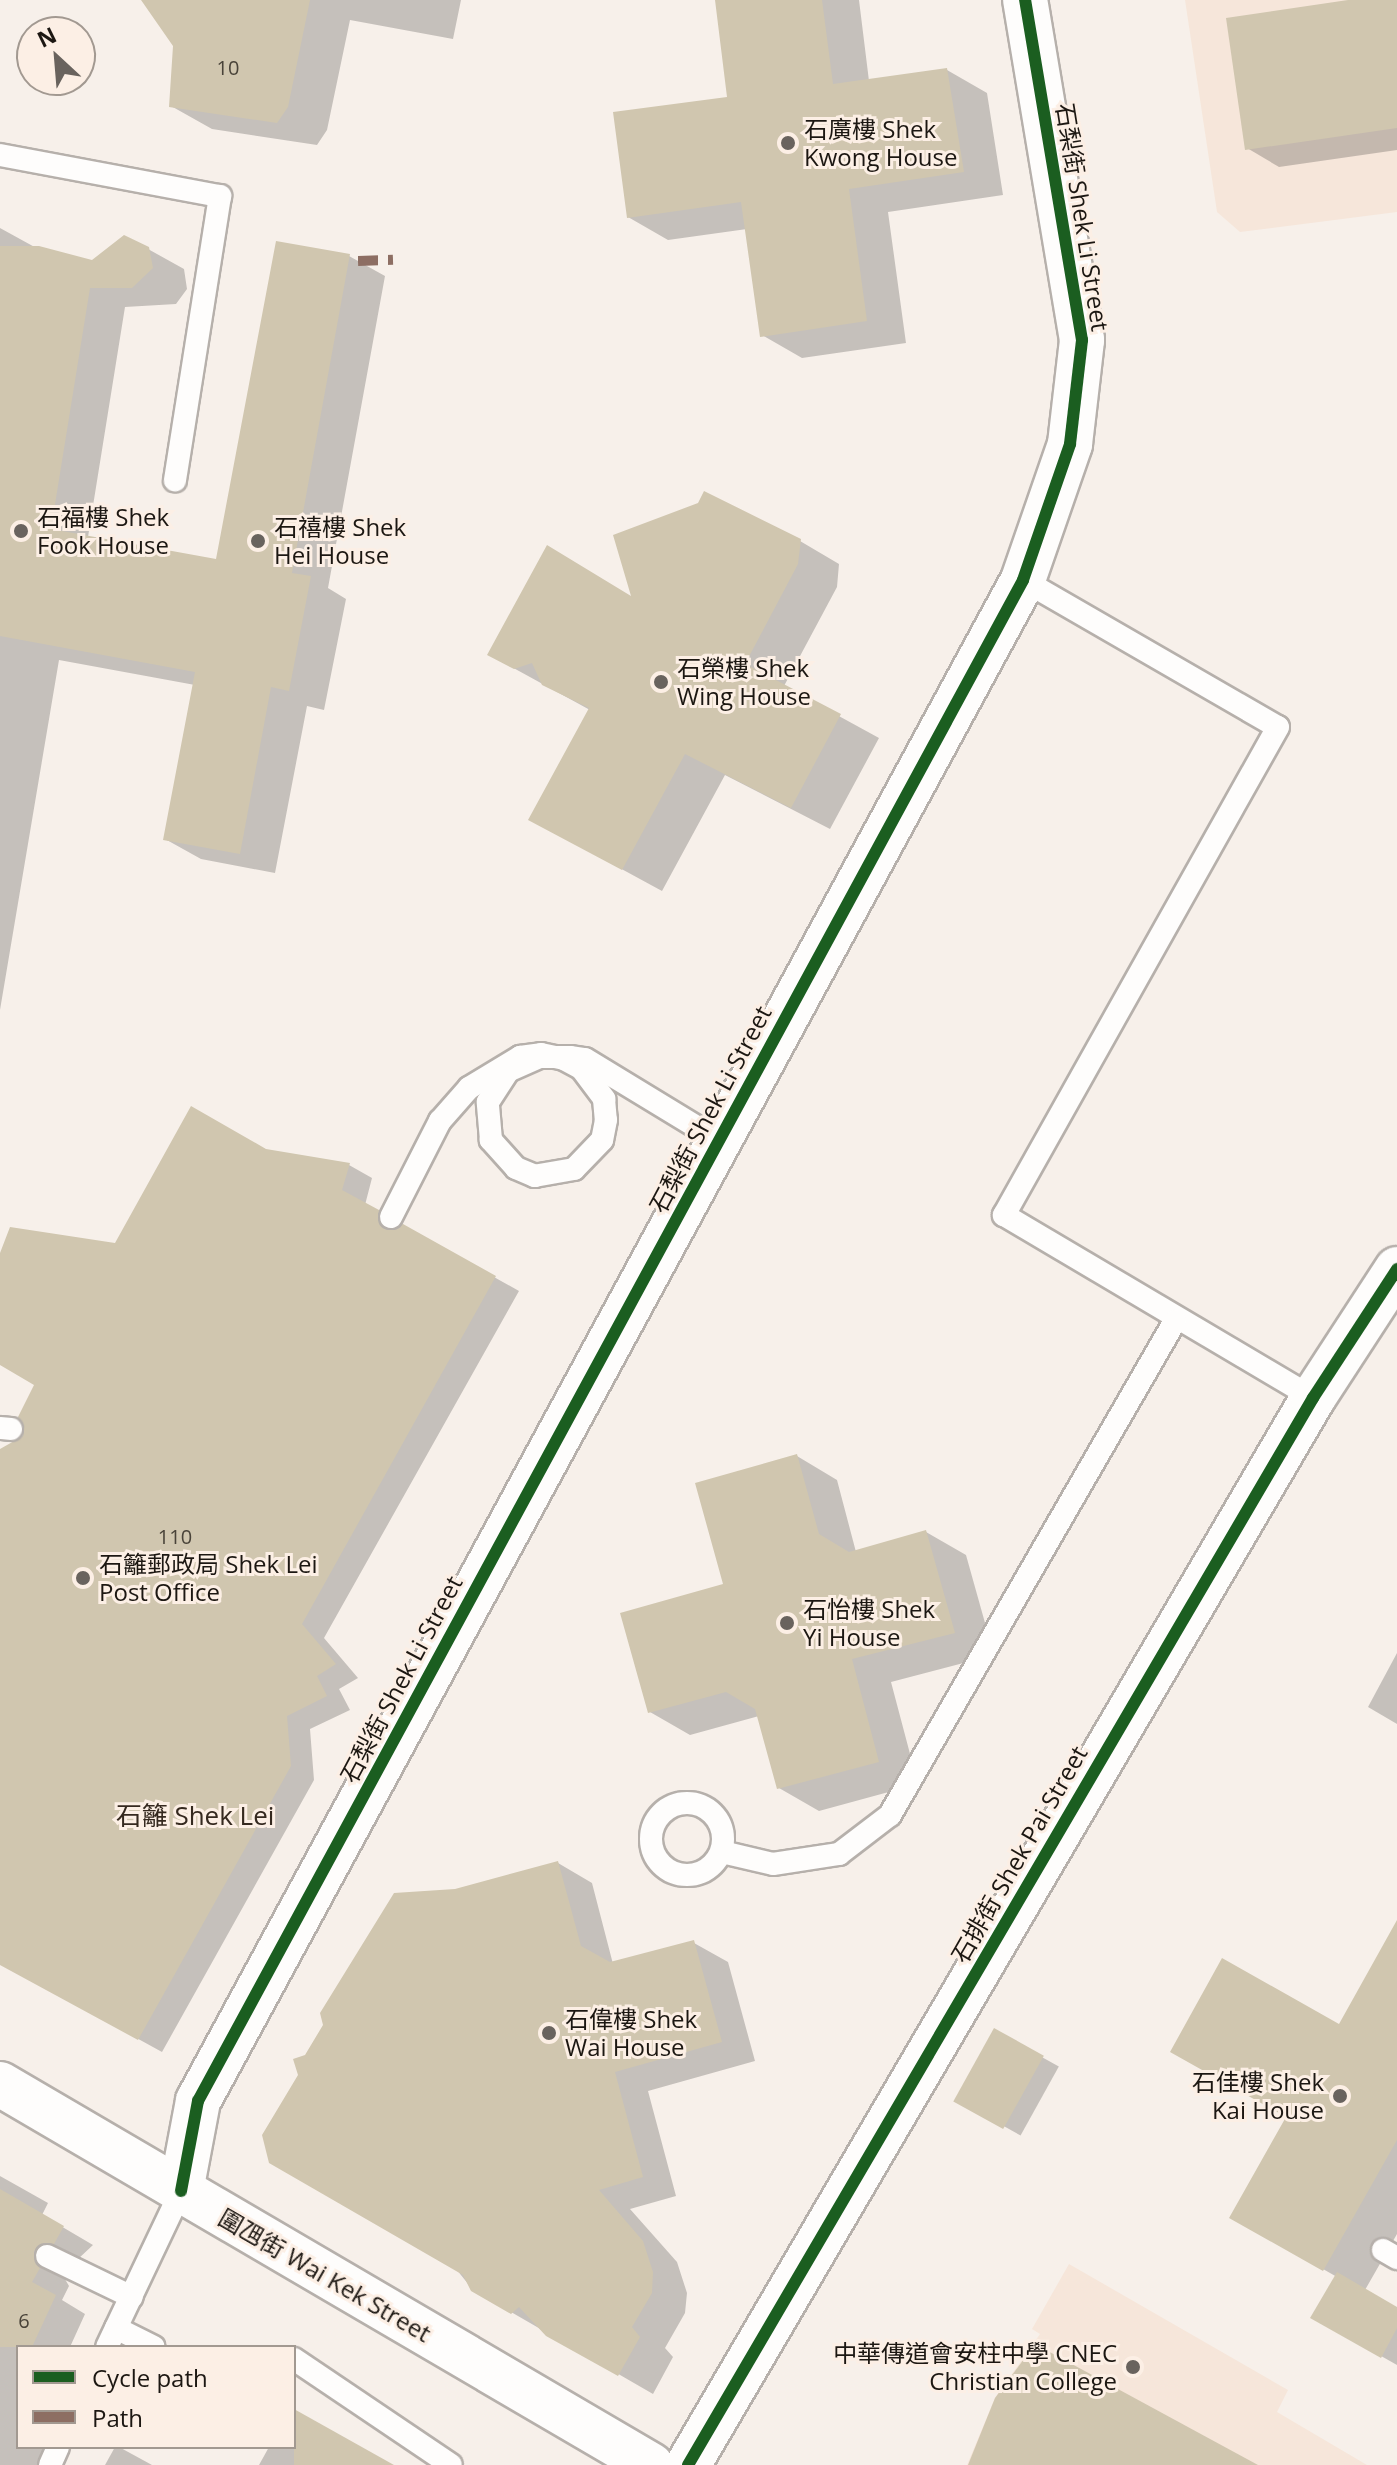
<!DOCTYPE html>
<html>
<head>
<meta charset="utf-8">
<style>
  body { margin:0 }
  #map { position:relative; width:1397px; height:2465px; overflow:hidden; background:#f7f0ea; font-family:"Open Sans","Noto Sans TC",sans-serif }
  div>[style] { position:absolute }
  .built>* { inset:0; background:#f6e6da }
  .shadow>* { inset:0; background:#0003; transform-origin:0 0 }
  .building>* { inset:0; background:#d0c6af; transform-origin:0 0 }
  .roads { filter:drop-shadow(2px 0 #b6b0ab) drop-shadow(-2px 0 #b6b0ab) drop-shadow(0 2px #b6b0ab) drop-shadow(0 -2px #b6b0ab) }
  .lane>* { height:22px; margin:-11px; padding:0 11px; transform-origin:11px; border-radius:11px; background:#fefdfc }
  .lane>.ring { margin:-11px; padding:0; box-sizing:content-box; background:none; border:22px solid #fefdfc; border-radius:50% }
  .street>* { height:44px; margin:-22px; padding:0 22px; transform-origin:22px; border-radius:22px; background:#fefdfc }
  .secondary>* { height:44px; margin:-22px; padding:0 22px; transform-origin:22px; border-radius:22px; background:#fefdfc }
  .quiet>* { height:10px; margin-top:-5px; transform-origin:0; background:repeating-linear-gradient(90deg,#8d6e63 0 20px,transparent 0 30px) }
  .cycleway>* { height:12px; margin:-6px; padding:0 6px; transform-origin:6px; border-radius:6px; background:#1b5e20 }
  .dots>* { width:22px; height:22px; translate:-50% -50%; box-sizing:border-box; border:4px solid #fcefe5; border-radius:50% }
  span { translate:-50% -50%; white-space:nowrap; text-align:center; line-height:1.15; -webkit-text-stroke:6px #fcefe5; paint-order:stroke }
  .number-label { font-size:20px; color:#494339 }
  .number-label span { -webkit-text-stroke-width:0 }
  .poi-label { font-size:24px; color:#1c1712 }
  .left { translate:0 -50%; text-align:left }
  .right { translate:-100% -50%; text-align:right }
  .street-label { font-size:24px; color:#1c1712 }
  .neighbourhood-label { font-size:26px; color:#35291f }
  .legend { position:absolute; left:16px; top:2345px; width:280px; height:104px; box-sizing:border-box; background:#fcefe5; border:2px solid #a29991; margin:0; padding:10px 14px; list-style:none; font-size:24px; color:#1c1712 }
  .legend li { display:flex; align-items:center; gap:16px; height:40px }
  .legend b { width:40px; border:2px solid #a29991 }
  .north { position:absolute; left:16px; top:16px; width:80px; height:80px; box-sizing:border-box; background:#fcefe5; border:2px solid #a29991; border-radius:50%; rotate:334deg; font-size:22px; font-weight:700; line-height:32px; text-align:center; color:#1c1712 }
  .north::after { content:''; display:block; margin:auto; width:28px; height:36px; background:#69635e; clip-path:polygon(50% 0,100% 100%,50% 72%,0 100%) }
</style>
</head>
<body>
<div id="map">
  <div class="built">
    <div style="clip-path:polygon(1185px 0,1397px 0,1397px 212px,1240px 232px,1217px 212px)"></div>
    <div style="clip-path:polygon(1069px 2264px,1288px 2390px,1277px 2412px,1367px 2465px,967px 2465px,995px 2398px,1040px 2334px,1032px 2329px)"></div>
  </div>
  <div class="shadow">
    <div style="clip-path:polygon(143px 0,461px 0,453px 39px,350px 20px,327px 130px,317px 145px,212px 129px,171px 106px,175px 46px)"></div>
    <div style="clip-path:polygon(717px 0,859px 0,869px 81px,947px 70px,987px 93px,1003px 195px,888px 212px,906px 343px,802px 358px,762px 335px,747px 229px,668px 240px,628px 217px,730px 98px)"></div>
    <div style="clip-path:polygon(1362px 0,1397px 0,1397px 150px,1279px 167px,1247px 148px)"></div>
    <div style="clip-path:polygon(0 228px,40px 250px,92px 263px,148px 249px,184px 269px,187px 289px,176px 304px,125px 307px,88px 537px,217px 561px,349px 256px,385px 276px,328px 588px,346px 599px,324px 710px,307px 706px,275px 873px,201px 859px,165px 839px,195px 685px,59px 660px,0 1010px)"></div>
    <div style="clip-path:polygon(800px 541px,839px 564px,837px 587px,784px 686px,879px 738px,830px 829px,725px 775px,662px 891px,570px 841px,590px 710px,490px 655px)"></div>
    <div style="clip-path:polygon(266px 1151px,349px 1165px,372px 1178px,365px 1205px,519px 1291px,324px 1638px,358px 1678px,339px 1689px,350px 1710px,310px 1729px,314px 1780px,162px 2052px,0 1963px,0 1453px,27px 1432px,37px 1385px,0 1362px,0 1255px,116px 1245px)"></div>
    <div style="clip-path:polygon(797px 1456px,837px 1480px,856px 1552px,926px 1532px,966px 1555px,994px 1655px,891px 1682px,918px 1784px,819px 1811px,779px 1788px,759px 1716px,690px 1735px,650px 1712px)"></div>
    <div style="clip-path:polygon(1397px 1653px,1397px 1724px,1368px 1707px)"></div>
    <div style="clip-path:polygon(558px 1863px,592px 1883px,613px 1964px,694px 1943px,728px 1962px,755px 2061px,648px 2091px,676px 2196px,630px 2209px,677px 2262px,687px 2293px,685px 2313px,665px 2348px,673px 2357px,653px 2394px,473px 2290px,300px 2075px,307px 2057px,456px 1891px)"></div>
    <div style="clip-path:polygon(1397px 1924px,1397px 2234px,1365px 2290px,1397px 2309px,1397px 2365px,1312px 2317px,1337px 2277px,1232px 2217px)"></div>
    <div style="left:995px;top:2031px;width:73px;height:79px;rotate:29deg"></div>
    <div style="clip-path:polygon(0 2176px,48px 2203px,42px 2215px,93px 2245px,62px 2274px,69px 2286px,62px 2300px,85px 2314px,70px 2347px,18px 2347px,18px 2447px,47px 2447px,37px 2465px,0 2465px)"></div>
    <div style="clip-path:polygon(294px 2411px,389px 2465px,259px 2465px,269px 2447px,294px 2447px)"></div>
    <div style="clip-path:polygon(115px 2447px,119px 2447px,152px 2465px,105px 2465px)"></div>
  </div>
  <div class="building">
    <div style="clip-path:polygon(141px 0,310px 0,288px 107px,277px 123px,169px 107px,173px 46px)"></div>
    <div style="clip-path:polygon(715px 0,822px 0,833px 84px,947px 68px,964px 172px,849px 189px,867px 321px,760px 337px,741px 202px,627px 218px,613px 112px,727px 97px)"></div>
    <div style="clip-path:polygon(1348px 0,1397px 0,1397px 128px,1245px 150px,1226px 18px)"></div>
    <div style="clip-path:polygon(124px 235px,149px 247px,153px 268px,132px 288px,90px 288px,51px 529px,216px 559px,276px 241px,350px 254px,292px 573px,311px 576px,289px 691px,271px 687px,240px 854px,163px 840px,195px 672px,0 636px,0 246px,39px 246px,92px 260px)"></div>
    <div style="clip-path:polygon(704px 491px,801px 539px,798px 564px,745px 664px,841px 714px,791px 808px,685px 754px,622px 870px,528px 820px,589px 708px,542px 685px,532px 663px,514px 669px,487px 655px,547px 545px,631px 596px,613px 535px,698px 503px)"></div>
    <div style="clip-path:polygon(191px 1106px,266px 1149px,350px 1163px,342px 1190px,379px 1210px,384px 1229px,403px 1224px,496px 1276px,302px 1624px,336px 1664px,317px 1676px,327px 1696px,287px 1716px,291px 1766px,138px 2040px,0 1965px,0 1449px,23px 1436px,18px 1417px,34px 1385px,0 1365px,0 1253px,10px 1227px,115px 1243px)"></div>
    <div style="clip-path:polygon(797px 1454px,819px 1534px,849px 1552px,926px 1530px,955px 1633px,852px 1659px,879px 1762px,777px 1789px,755px 1709px,726px 1692px,648px 1713px,620px 1613px,723px 1584px,695px 1483px)"></div>
    <div style="clip-path:polygon(558px 1861px,581px 1946px,610px 1962px,694px 1940px,722px 2042px,615px 2072px,643px 2177px,599px 2190px,643px 2241px,653px 2272px,652px 2293px,632px 2327px,640px 2337px,618px 2376px,546px 2336px,519px 2307px,511px 2314px,471px 2291px,463px 2275px,269px 2163px,262px 2135px,298px 2075px,293px 2059px,305px 2055px,323px 2025px,320px 2013px,394px 1893px,455px 1889px)"></div>
    <div style="clip-path:polygon(1397px 1920px,1397px 2140px,1323px 2271px,1229px 2218px,1286px 2117px,1170px 2052px,1222px 1958px,1339px 2024px)"></div>
    <div style="left:994px;top:2028px;width:57px;height:84px;rotate:29deg"></div>
    <div style="clip-path:polygon(0 2189px,64px 2226px,54px 2244px,34px 2251px,40px 2268px,32px 2282px,56px 2295px,32px 2347px,0 2347px)"></div>
    <div style="clip-path:polygon(1337px 2272px,1397px 2307px,1397px 2328px,1381px 2358px,1310px 2318px)"></div>
    <div style="clip-path:polygon(1035px 2344px,1258px 2465px,968px 2465px,995px 2398px)"></div>
    <div style="clip-path:polygon(294px 2409px,394px 2465px,294px 2465px)"></div>
  </div>
  <div class="roads">
    <div class="lane">
      <div style="left:0;top:155px;width:224px;rotate:10.6deg"></div>
      <div style="left:220px;top:196px;width:288px;rotate:99deg"></div>
      <div style="left:1023px;top:580px;width:294px;rotate:30deg"></div>
      <div style="left:1278px;top:727px;width:560px;rotate:119.31deg"></div>
      <div style="left:1004px;top:1215px;width:359px;rotate:30.6deg"></div>
      <div style="left:391px;top:1217px;width:108px;rotate:-63deg"></div>
      <div style="left:440px;top:1121px;width:44px;rotate:-48.7deg"></div>
      <div style="left:469px;top:1088px;width:60px;rotate:-31.3deg"></div>
      <div style="left:520px;top:1057px;width:21px;rotate:-8deg"></div>
      <div style="left:541px;top:1054px;width:24px;rotate:12deg"></div>
      <div style="left:564px;top:1059px;width:19px;rotate:28deg"></div>
      <div style="left:581px;top:1068px;width:39px;rotate:53deg"></div>
      <div style="left:604px;top:1099px;width:21px;rotate:85deg"></div>
      <div style="left:606px;top:1120px;width:20px;rotate:101deg"></div>
      <div style="left:602px;top:1140px;width:40px;rotate:134deg"></div>
      <div style="left:574px;top:1169px;width:40px;rotate:170deg"></div>
      <div style="left:535px;top:1176px;width:21px;rotate:-157deg"></div>
      <div style="left:516px;top:1168px;width:38px;rotate:-132deg"></div>
      <div style="left:491px;top:1140px;width:38px;rotate:-95deg"></div>
      <div style="left:488px;top:1102px;width:37px;rotate:-57deg"></div>
      <div style="left:508px;top:1071px;width:34px;rotate:-24deg"></div>
      <div style="left:539px;top:1057px;width:31px"></div>
      <div style="left:570px;top:1057px;width:15px;rotate:8deg"></div>
      <div style="left:585px;top:1059px;width:156px;rotate:31.3deg"></div>
      <div style="left:0;top:1428px;width:11px;rotate:5deg"></div>
      <div class="ring" style="left:651px;top:1803px;width:50px;height:50px"></div>
      <div style="left:722px;top:1852px;width:52px;rotate:13.2deg"></div>
      <div style="left:773px;top:1864px;width:67px;rotate:-8.6deg"></div>
      <div style="left:839px;top:1854px;width:64px;rotate:-37.4deg"></div>
      <div style="left:890px;top:1815px;width:570px;rotate:-60.02deg"></div>
      <div style="left:1383px;top:2250px;width:16px;rotate:30deg"></div>
      <div style="left:47px;top:2256px;width:94px;rotate:25.8deg"></div>
      <div style="left:116px;top:2328px;width:42px;rotate:26.6deg"></div>
      <div style="left:107px;top:2347px;width:173px;rotate:-64.6deg"></div>
      <div style="left:294px;top:2359px;width:189px;rotate:34deg"></div>
      <div style="left:50px;top:2465px;width:20px;rotate:-66deg"></div>
    </div>
    <div class="street">
      <div style="left:0;top:2084px;width:754px;rotate:30.34deg"></div>
      <div style="left:181px;top:2191px;width:92px;rotate:-79.3deg"></div>
      <div style="left:198px;top:2101px;width:1730px;rotate:-61.52deg"></div>
      <div style="left:1023px;top:580px;width:144px;rotate:-70.9deg"></div>
      <div style="left:1070px;top:444px;width:105px;rotate:-83.4deg"></div>
      <div style="left:1082px;top:340px;width:345px;rotate:-99.5deg"></div>
    </div>
    <div class="secondary">
      <div style="left:688px;top:2465px;width:1237px;rotate:-59.64deg"></div>
      <div style="left:1313px;top:1398px;width:154px;rotate:-56.9deg"></div>
    </div>
  </div>
  <div class="quiet">
    <div style="left:358px;top:261px;width:35px;rotate:-2deg"></div>
  </div>
  <div class="cycleway">
    <div style="left:181px;top:2191px;width:92px;rotate:-79.3deg"></div>
    <div style="left:198px;top:2101px;width:1730px;rotate:-61.52deg"></div>
    <div style="left:1023px;top:580px;width:144px;rotate:-70.9deg"></div>
    <div style="left:1070px;top:444px;width:105px;rotate:-83.4deg"></div>
    <div style="left:1082px;top:340px;width:345px;rotate:-99.5deg"></div>
    <div style="left:688px;top:2465px;width:1237px;rotate:-59.64deg"></div>
    <div style="left:1313px;top:1398px;width:154px;rotate:-56.9deg"></div>
  </div>
  <div class="dots">
    <div style="left:788px;top:143px;background:#69635e"></div>
    <div style="left:21px;top:531px;background:#69635e"></div>
    <div style="left:258px;top:541px;background:#69635e"></div>
    <div style="left:661px;top:682px;background:#69635e"></div>
    <div style="left:83px;top:1578px;background:#69635e"></div>
    <div style="left:787px;top:1623px;background:#69635e"></div>
    <div style="left:549px;top:2033px;background:#69635e"></div>
    <div style="left:1340px;top:2096px;background:#69635e"></div>
    <div style="left:1133px;top:2367px;background:#69635e"></div>
  </div>
  <div class="number-label">
    <span style="left:228px;top:67px">10</span>
    <span style="left:175px;top:1536px">110</span>
    <span style="left:24px;top:2320px">6</span>
  </div>
  <div class="poi-label">
    <span class="left" style="left:804px;top:143px">石廣樓 Shek<br>Kwong House</span>
    <span class="left" style="left:37px;top:531px">石福樓 Shek<br>Fook House</span>
    <span class="left" style="left:274px;top:541px">石禧樓 Shek<br>Hei House</span>
    <span class="left" style="left:677px;top:682px">石榮樓 Shek<br>Wing House</span>
    <span class="left" style="left:99px;top:1578px">石籬郵政局 Shek Lei<br>Post Office</span>
    <span class="left" style="left:803px;top:1623px">石怡樓 Shek<br>Yi House</span>
    <span class="left" style="left:565px;top:2033px">石偉樓 Shek<br>Wai House</span>
    <span class="right" style="left:1324px;top:2096px">石佳樓 Shek<br>Kai House</span>
    <span class="right" style="left:1117px;top:2367px">中華傳道會安柱中學 CNEC<br>Christian College</span>
  </div>
  <div class="street-label">
    <span style="left:1083px;top:217px;rotate:81deg">石梨街 Shek Li Street</span>
    <span style="left:710px;top:1109px;rotate:-62deg">石梨街 Shek Li Street</span>
    <span style="left:401px;top:1679px;rotate:-62deg">石梨街 Shek Li Street</span>
    <span style="left:1019px;top:1854px;rotate:-60deg">石排街 Shek Pai Street</span>
    <span style="left:325px;top:2275px;rotate:30deg">圍乪街 Wai Kek Street</span>
  </div>
  <div class="neighbourhood-label">
    <span style="left:195px;top:1816px">石籬 Shek Lei</span>
  </div>
  <ul class="legend">
  <li><b style="height:10px;background:#1b5e20"></b>Cycle path</li>
  <li><b style="height:10px;background:#8d6e63"></b>Path</li>
  </ul>
  <div class="north">N</div>
</div>
</body>
</html>
